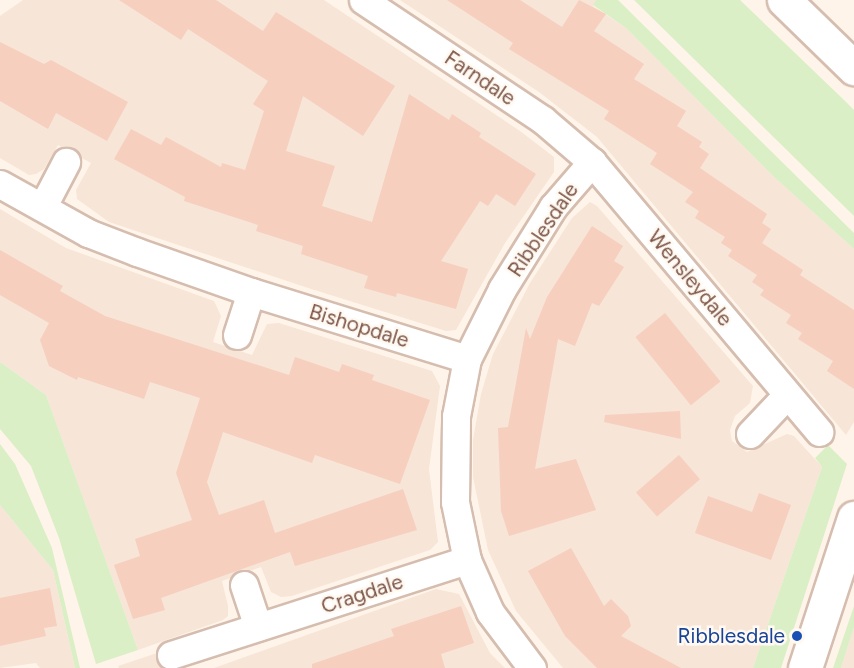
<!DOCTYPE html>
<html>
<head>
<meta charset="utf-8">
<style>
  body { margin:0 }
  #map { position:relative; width:854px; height:668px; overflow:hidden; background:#fff4e9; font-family:Figtree,sans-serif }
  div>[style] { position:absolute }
  .residential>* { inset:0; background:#f7e5d7 }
  .green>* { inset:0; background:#daefc5 }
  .building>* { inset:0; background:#f7cfbe; transform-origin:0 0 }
  .roads { filter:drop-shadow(2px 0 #d5bdaf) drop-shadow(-2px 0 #d5bdaf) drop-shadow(0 2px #d5bdaf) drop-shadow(0 -2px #d5bdaf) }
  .minor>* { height:27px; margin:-13.5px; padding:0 13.5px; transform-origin:13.5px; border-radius:13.5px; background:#fff }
  .tertiary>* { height:33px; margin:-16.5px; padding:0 16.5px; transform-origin:16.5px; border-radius:16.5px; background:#fff }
  .dots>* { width:16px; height:16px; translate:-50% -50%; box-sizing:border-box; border:3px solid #fff9f2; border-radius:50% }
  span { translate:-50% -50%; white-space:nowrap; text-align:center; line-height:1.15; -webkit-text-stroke:5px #fff9f2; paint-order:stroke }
  .street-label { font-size:21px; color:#7d5648 }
  .transit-label { font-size:21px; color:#164399 }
  .right { translate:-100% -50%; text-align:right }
</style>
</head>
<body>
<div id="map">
  <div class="residential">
    <div style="clip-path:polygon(23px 0,324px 0,520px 131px,554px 157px,554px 172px,505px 243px,456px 330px,446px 331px,305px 287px,109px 222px,77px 199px,76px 190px,91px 163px,58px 145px,44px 169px,36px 174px,29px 175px,0 158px,0 16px)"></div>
    <div style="clip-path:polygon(400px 0,596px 0,593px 6px,626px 28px,773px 176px,854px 249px,854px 422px,846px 435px,597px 137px,539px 92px)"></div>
    <div style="clip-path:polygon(590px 202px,597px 206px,753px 386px,750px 403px,735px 416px,730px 430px,732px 441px,747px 452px,787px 434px,794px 436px,822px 467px,753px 668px,563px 668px,516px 611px,488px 550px,473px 477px,473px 440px,481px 394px,493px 354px,530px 283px,572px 218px)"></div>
    <div style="clip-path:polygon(0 209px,66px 248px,214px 301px,221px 316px,213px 342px,252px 355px,267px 324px,279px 323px,432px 371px,440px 386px,429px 469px,438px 542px,430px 550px,292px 596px,281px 597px,271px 592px,261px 567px,222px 581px,228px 606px,228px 616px,223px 620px,138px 650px,46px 395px,0 362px)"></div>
    <div style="clip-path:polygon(0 505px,53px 570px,75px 668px,40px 668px,36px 663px,0 668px)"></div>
    <div style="clip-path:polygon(436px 589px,459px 594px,490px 653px,505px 668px,214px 668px)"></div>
    <div style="clip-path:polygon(854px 627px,854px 668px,841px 668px)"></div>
    <div style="clip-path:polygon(157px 653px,162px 668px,119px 668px,118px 666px)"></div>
  </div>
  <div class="green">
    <div style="clip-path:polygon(596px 0,618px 0,854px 233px,854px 249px,773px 176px,626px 28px,593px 5px)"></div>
    <div style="clip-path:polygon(634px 0,740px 0,844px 100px,854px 110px,854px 216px)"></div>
    <div style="clip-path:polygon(0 362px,46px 395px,138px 650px,96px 664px,59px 538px,31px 466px,0 429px)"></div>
    <div style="clip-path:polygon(0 444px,15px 464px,52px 548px,80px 668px,75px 668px,53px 570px,0 505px)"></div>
    <div style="clip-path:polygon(828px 445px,847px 464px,781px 668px,753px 668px,822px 467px,815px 458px)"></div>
    <div style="clip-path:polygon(854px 606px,854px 627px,841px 668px,833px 668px)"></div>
  </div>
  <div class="building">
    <div style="clip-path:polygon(119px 0,216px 0,263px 31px,276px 12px,395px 86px,363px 136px,303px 96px,286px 151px,335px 166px,322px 206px,372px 222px,409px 94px,449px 120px,452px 114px,481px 133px,479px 137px,536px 174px,515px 206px,496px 194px,488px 206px,480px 201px,441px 261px,468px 269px,456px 309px,397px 293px,396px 297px,364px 288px,368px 276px,301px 254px,303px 246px,256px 231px,258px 225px,184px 201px,185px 197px,114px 159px,131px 129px,161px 145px,166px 137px,221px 167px,222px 163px,245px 170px,264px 111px,253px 104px,268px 81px,188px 29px,181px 40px)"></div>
    <div style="clip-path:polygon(447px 0,520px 0,562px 27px,579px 0,606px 14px,594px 31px,644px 64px,634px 79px,686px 111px,677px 126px,702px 142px,699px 147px,709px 154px,700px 168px,767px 214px,762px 223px,771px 229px,762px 243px,803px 270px,800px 275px,854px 310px,854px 389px,827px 371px,833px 361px,798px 339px,802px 333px,786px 323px,791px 315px,760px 295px,764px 290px,752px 282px,757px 275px,728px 256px,732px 250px,721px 243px,725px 237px,695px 218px,699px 211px,685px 202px,693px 192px,650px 164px,657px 153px,604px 119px,609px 111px,509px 49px,513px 43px)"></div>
    <div style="clip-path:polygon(0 42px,44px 64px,51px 60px,128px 102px,107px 141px,56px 113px,48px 129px,0 101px)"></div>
    <div style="clip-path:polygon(592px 226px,623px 246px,614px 261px,624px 267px,599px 306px,592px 303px,575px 346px,558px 339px,535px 469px,576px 459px,596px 510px,509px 536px,501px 511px,498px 428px,508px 427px,526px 328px,530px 339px,547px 297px)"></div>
    <div style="clip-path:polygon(0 250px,63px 286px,60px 291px,105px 316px,289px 375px,295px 357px,339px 372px,342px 364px,374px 375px,372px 380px,430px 400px,400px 484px,315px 455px,312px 463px,223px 432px,207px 482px,219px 515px,264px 500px,275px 533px,403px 489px,417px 530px,295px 566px,290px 552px,161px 598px,165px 610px,133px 619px,114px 565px,140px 556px,135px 539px,192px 520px,176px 473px,200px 398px,150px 382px,144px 399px,78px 377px,77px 380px,49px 366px,40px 340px,49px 323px,0 295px)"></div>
    <div style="left:665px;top:313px;width:88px;height:38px;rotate:51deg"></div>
    <div style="clip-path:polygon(680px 411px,681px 439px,604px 422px,605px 415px)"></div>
    <div style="left:679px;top:455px;width:32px;height:57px;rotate:49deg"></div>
    <div style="clip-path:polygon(759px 493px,791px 505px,771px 560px,695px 533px,708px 496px,752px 512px)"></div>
    <div style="clip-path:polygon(571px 548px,604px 606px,611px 599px,628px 616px,631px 626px,621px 636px,681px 668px,597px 668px,565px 636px,528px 571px)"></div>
    <div style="clip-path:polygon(50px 588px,57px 626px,44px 628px,46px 636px,0 646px,0 598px)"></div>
    <div style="clip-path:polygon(461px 606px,474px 643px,441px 654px,445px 668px,312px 668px,312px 664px,394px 636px,391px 629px)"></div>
  </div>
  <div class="roads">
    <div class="minor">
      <div style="left:363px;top:0;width:216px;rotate:33.7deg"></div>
      <div style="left:543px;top:120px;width:65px;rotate:40.6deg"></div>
      <div style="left:592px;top:162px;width:353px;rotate:49.9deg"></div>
      <div style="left:0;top:184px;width:101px;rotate:29.1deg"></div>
      <div style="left:88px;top:233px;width:53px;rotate:21.2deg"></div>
      <div style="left:137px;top:252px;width:121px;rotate:19.3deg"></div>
      <div style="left:251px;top:292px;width:226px;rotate:17.2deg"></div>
      <div style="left:43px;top:206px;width:50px;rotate:-62.4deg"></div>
      <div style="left:237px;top:335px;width:45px;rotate:-72deg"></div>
      <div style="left:750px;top:434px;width:54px;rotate:-46.5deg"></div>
      <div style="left:244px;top:585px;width:44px;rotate:71.6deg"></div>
      <div style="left:171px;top:655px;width:311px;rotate:-17.8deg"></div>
      <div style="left:532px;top:668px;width:70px;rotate:-126.9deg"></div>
      <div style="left:490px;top:612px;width:57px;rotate:-113.9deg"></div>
      <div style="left:467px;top:560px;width:59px;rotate:-101.7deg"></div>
      <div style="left:455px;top:502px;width:86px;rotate:-89.3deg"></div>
      <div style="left:456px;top:416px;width:58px;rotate:-79.1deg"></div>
      <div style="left:467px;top:359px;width:78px;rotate:-63.4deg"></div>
      <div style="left:502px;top:289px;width:97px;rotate:-58.1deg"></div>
      <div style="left:553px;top:207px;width:60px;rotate:-49.1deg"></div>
    </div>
    <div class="tertiary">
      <div style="left:784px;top:0;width:98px;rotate:44.2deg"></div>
      <div style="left:805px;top:668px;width:158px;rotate:-71.9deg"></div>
    </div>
  </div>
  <div class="dots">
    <div style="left:797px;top:636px;background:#1a4fb4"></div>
  </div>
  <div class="street-label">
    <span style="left:480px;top:78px;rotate:34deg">Farndale</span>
    <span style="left:543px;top:230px;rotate:-56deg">Ribblesdale</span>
    <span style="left:690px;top:278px;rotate:50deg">Wensleydale</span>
    <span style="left:359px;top:326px;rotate:17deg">Bishopdale</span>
    <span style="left:362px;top:594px;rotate:-18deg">Cragdale</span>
  </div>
  <div class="transit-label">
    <span class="right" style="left:785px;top:636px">Ribblesdale</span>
  </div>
</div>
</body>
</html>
